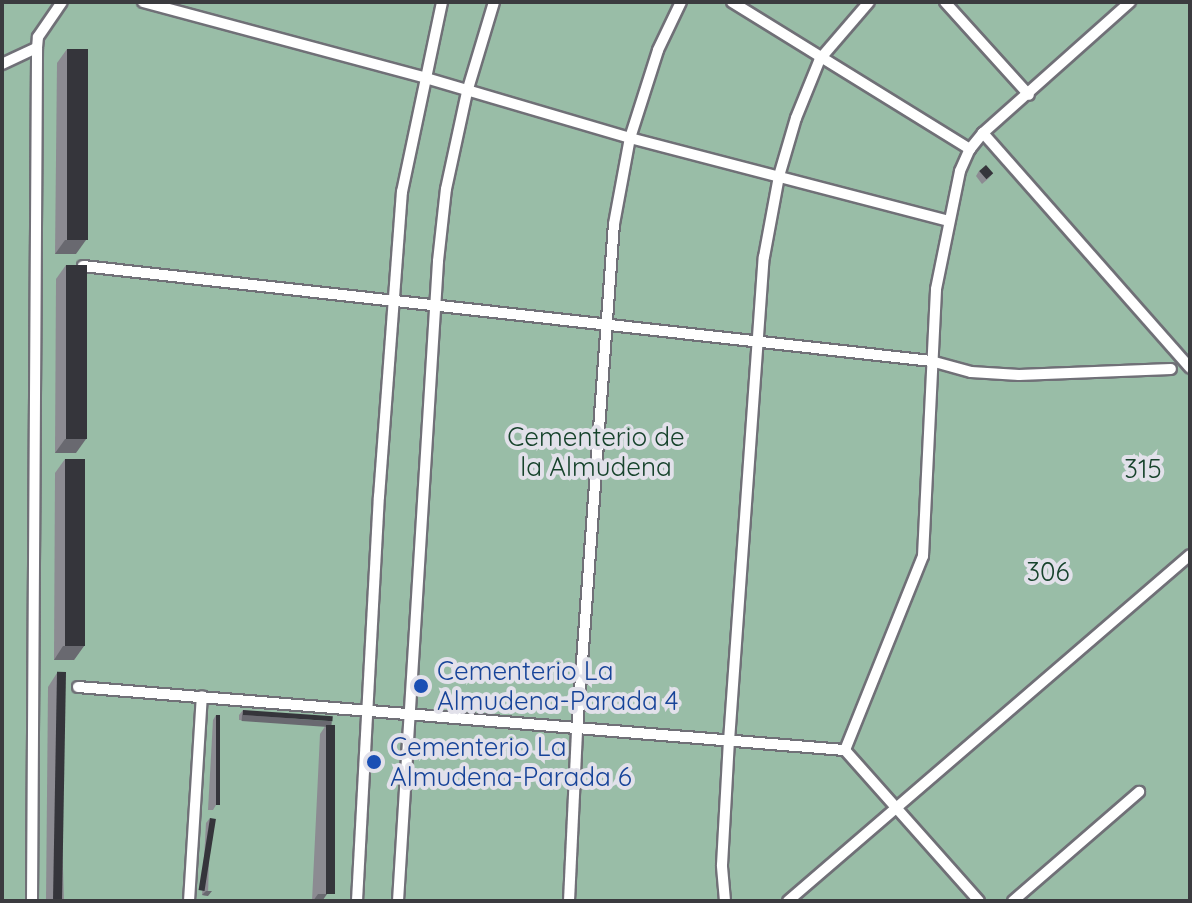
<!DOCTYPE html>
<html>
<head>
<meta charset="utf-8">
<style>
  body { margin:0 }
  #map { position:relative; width:1192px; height:903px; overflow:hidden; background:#e2e1ea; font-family:Quicksand,sans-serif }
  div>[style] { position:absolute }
  .green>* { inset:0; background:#99bda7; transform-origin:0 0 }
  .roads { filter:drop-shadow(2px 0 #707077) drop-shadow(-2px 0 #707077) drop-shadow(0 2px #707077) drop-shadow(0 -2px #707077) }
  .lane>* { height:10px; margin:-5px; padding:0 5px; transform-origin:5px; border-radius:5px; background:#fff }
  .wall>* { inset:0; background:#8c8b92 }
  .shaded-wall>* { inset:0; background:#696970; transform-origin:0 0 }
  .building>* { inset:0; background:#35353b; transform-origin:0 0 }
  .dots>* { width:22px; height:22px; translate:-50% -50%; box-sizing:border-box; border:4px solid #e2e1ea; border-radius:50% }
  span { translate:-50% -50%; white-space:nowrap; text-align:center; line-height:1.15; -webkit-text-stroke:8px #e2e1ea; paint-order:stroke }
  .park-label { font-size:26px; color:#17432c }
  .transit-label { font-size:26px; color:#164399 }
  .left { translate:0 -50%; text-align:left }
  .frame { position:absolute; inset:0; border:4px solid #3b3b3f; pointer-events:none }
</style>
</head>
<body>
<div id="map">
  <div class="green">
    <div style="left:2px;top:2px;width:1188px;height:899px"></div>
  </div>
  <div class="roads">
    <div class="lane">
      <div style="left:143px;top:2px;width:293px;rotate:15deg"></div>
      <div style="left:426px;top:78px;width:213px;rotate:16.4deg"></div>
      <div style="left:630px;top:138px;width:329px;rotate:14.6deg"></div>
      <div style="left:732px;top:2px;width:280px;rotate:31.7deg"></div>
      <div style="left:945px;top:2px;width:125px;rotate:47.9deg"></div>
      <div style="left:2px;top:64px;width:38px;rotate:-25deg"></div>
      <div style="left:983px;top:133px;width:313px;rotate:48.6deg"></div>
      <div style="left:83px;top:266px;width:853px;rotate:6.39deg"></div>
      <div style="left:931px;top:361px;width:41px;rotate:15.4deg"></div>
      <div style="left:971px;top:372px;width:48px;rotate:3.6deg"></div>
      <div style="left:1019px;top:375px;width:152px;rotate:-2.3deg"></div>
      <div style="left:78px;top:687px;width:770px;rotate:4.7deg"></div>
      <div style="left:32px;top:901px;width:853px;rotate:-89.66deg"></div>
      <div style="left:37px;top:48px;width:11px;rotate:-85deg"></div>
      <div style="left:38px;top:37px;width:42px;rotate:-55.6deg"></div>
      <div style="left:189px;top:901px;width:205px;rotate:-86.4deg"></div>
      <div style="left:357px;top:901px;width:405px;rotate:-86.9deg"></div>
      <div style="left:379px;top:497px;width:306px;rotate:-85.7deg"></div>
      <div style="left:402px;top:192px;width:194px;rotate:-78.1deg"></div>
      <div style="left:398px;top:901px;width:641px;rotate:-86.42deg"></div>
      <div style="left:438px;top:261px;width:72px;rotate:-83.7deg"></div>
      <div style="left:446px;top:189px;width:99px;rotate:-77.8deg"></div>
      <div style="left:467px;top:92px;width:94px;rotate:-73.3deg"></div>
      <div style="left:569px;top:901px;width:170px;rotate:-87.3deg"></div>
      <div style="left:577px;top:731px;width:508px;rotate:-85.83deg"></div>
      <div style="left:614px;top:224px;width:87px;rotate:-79.5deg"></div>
      <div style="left:630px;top:138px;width:92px;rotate:-72.3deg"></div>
      <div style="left:658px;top:50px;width:53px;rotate:-64.4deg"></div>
      <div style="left:725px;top:901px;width:36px;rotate:-95deg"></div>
      <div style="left:722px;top:865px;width:124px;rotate:-86.8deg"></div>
      <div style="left:729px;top:741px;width:485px;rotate:-85.9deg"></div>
      <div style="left:764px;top:257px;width:82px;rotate:-79.5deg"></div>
      <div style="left:779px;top:176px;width:60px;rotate:-73.7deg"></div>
      <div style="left:796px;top:118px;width:64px;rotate:-67.9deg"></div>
      <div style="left:820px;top:59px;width:75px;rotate:-49.3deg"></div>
      <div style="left:788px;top:901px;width:530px;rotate:-40.72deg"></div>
      <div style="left:979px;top:901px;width:202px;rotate:-131.6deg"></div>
      <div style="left:845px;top:750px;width:209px;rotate:-68.1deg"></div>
      <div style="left:923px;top:556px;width:267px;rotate:-87.2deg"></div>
      <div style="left:936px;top:289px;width:120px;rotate:-78.5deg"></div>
      <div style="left:960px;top:171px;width:24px;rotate:-66deg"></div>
      <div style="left:970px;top:149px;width:21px;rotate:-51deg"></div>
      <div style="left:983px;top:133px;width:197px;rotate:-41.7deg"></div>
      <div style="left:1013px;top:901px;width:167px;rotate:-40.9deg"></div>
    </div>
  </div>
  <div class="wall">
    <div style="clip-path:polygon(67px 49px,76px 254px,55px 254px,57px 63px)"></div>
    <div style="clip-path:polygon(979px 171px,993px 173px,989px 178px,982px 184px,976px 176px)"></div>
    <div style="clip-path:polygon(66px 265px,76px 453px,55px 453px,56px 279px)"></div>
    <div style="clip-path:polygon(65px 459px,84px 646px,74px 660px,54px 660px,55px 473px)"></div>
    <div style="clip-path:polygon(57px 673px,64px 901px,46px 901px,48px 687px)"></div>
    <div style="clip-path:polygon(243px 710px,329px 725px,327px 894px,322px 901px,312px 901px,320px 734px,326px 725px,239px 720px,239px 715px)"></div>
    <div style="clip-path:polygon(216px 715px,216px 805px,213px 810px,208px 810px,213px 720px)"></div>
    <div style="clip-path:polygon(210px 818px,208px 896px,202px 895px,206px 823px)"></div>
  </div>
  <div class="shaded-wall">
    <div style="clip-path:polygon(65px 240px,86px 240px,76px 254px,55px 254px)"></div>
    <div style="clip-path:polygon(65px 439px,86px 439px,76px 453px,55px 453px)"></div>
    <div style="clip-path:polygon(63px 646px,84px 646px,74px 660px,54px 660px)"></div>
    <div style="left:242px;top:715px;width:90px;height:6px;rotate:4deg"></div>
    <div style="clip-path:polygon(206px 891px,212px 891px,208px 896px,202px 895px)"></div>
    <div style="clip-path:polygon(318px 894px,327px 894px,322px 901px,313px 901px)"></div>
  </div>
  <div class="building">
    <div style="left:67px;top:49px;width:21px;height:191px"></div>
    <div style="left:986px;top:165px;width:11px;height:9px;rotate:49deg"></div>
    <div style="left:66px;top:265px;width:21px;height:174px"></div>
    <div style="left:65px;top:459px;width:20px;height:187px"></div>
    <div style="left:66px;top:672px;width:229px;height:9px;rotate:91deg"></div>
    <div style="left:243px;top:710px;width:90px;height:5px;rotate:4deg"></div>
    <div style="left:216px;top:715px;width:4px;height:90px"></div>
    <div style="left:326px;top:725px;width:9px;height:169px"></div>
    <div style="left:210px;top:818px;width:6px;height:73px;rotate:9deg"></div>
  </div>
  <div class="dots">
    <div style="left:421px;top:686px;background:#1a4fb4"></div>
    <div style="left:374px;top:762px;background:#1a4fb4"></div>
  </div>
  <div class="park-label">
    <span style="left:596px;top:452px">Cementerio de<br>la Almudena</span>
    <span style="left:1143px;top:469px">315</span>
    <span style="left:1048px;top:572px">306</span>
  </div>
  <div class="transit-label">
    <span class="left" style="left:437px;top:686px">Cementerio La<br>Almudena-Parada 4</span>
    <span class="left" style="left:390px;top:762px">Cementerio La<br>Almudena-Parada 6</span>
  </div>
  <div class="frame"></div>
</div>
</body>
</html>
